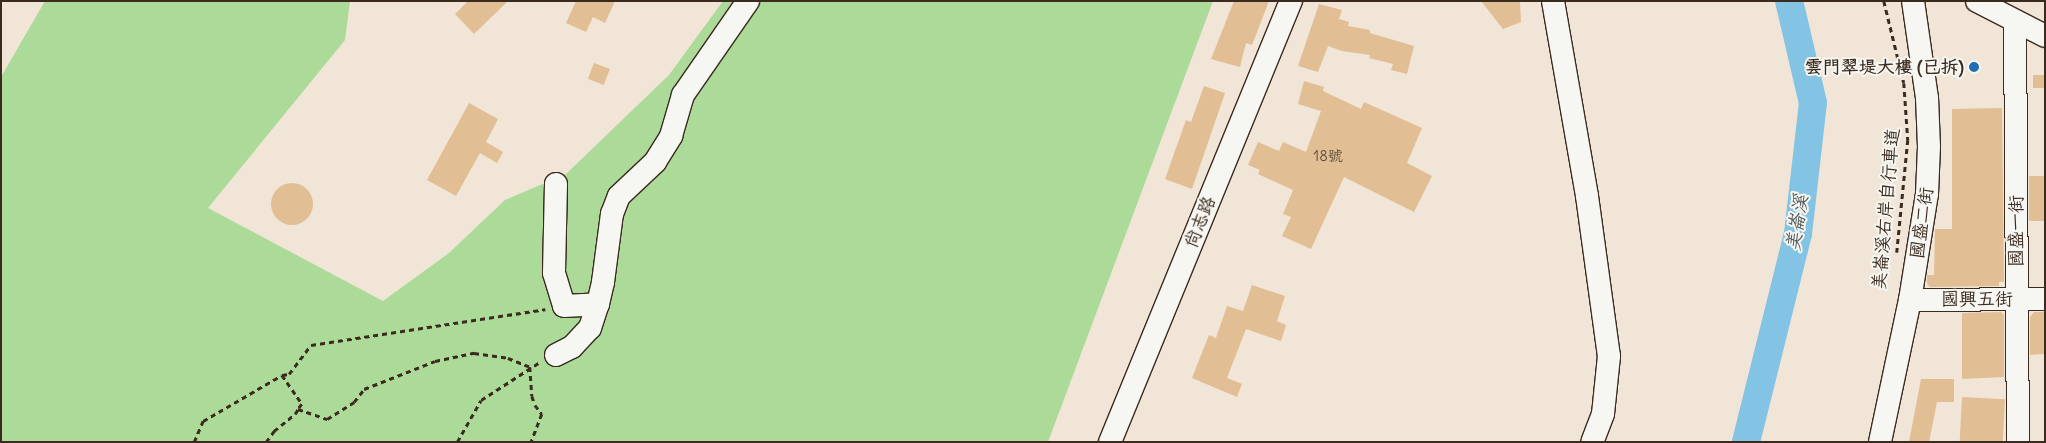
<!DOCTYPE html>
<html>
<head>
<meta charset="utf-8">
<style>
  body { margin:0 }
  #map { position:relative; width:2046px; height:443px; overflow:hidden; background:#f0e5d6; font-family:Delius,"LXGW WenKai TC",sans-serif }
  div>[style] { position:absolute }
  .green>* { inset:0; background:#acda99 }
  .river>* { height:28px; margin:-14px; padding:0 14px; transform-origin:14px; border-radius:14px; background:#83c4e4 }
  .building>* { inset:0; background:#e1be93; transform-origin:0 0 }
  .round { border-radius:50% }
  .path>* { height:2.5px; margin-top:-1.25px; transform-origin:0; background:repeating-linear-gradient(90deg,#3b2a1e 0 5px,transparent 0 9px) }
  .roads { filter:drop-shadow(1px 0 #3b2a1e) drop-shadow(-1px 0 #3b2a1e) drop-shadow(0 1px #3b2a1e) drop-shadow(0 -1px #3b2a1e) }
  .minor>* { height:22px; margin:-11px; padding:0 11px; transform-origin:11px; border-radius:11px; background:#f6f6f2 }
  .dots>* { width:14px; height:14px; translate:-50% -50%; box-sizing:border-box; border:2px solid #f6f6f2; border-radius:50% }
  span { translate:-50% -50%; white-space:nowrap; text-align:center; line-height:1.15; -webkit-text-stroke:4px #f6f6f2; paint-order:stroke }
  .number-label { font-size:15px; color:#644f3b }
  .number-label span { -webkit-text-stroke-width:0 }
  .poi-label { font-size:18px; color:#3b2a1e; font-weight:700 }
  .right { translate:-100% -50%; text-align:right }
  .street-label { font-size:18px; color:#3b2a1e }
  .water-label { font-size:19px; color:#515859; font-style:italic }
  .frame { position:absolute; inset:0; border:2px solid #3b2a1e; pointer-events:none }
</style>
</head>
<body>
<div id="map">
  <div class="green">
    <div style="clip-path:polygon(45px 1px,350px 1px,345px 40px,208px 208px,383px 301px,449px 253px,505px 200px,566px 174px,669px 75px,723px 1px,1213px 1px,1048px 442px,1px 442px,1px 77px)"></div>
  </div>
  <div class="river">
    <div style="left:1746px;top:442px;width:214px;rotate:-76deg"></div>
    <div style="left:1798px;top:234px;width:132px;rotate:-83.5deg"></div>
    <div style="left:1813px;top:103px;width:105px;rotate:-103.2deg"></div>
  </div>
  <div class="building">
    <div style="clip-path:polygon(468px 1px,508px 1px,474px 34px,455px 14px)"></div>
    <div style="clip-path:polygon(576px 1px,615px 1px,605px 23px,593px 17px,586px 32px,566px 23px)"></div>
    <div style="clip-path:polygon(1234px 1px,1269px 1px,1252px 45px,1246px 43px,1240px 67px,1211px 59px)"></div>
    <div style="clip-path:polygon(1481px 1px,1520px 1px,1521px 22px,1503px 29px)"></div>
    <div style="clip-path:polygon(1319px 4px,1342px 10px,1339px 19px,1349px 22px,1348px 26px,1370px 30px,1370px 33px,1414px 46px,1407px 74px,1391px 70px,1393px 64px,1369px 58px,1370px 55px,1342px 51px,1328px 46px,1318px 72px,1298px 66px)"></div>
    <div style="left:594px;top:63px;width:17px;height:17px;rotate:21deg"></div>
    <div style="left:2033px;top:75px;width:12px;height:13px"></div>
    <div style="clip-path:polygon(1304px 81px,1324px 87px,1323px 91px,1361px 109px,1364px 102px,1422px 128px,1407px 163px,1432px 176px,1414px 212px,1344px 177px,1311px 249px,1282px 236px,1291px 217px,1283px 214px,1293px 190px,1258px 174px,1260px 170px,1248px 165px,1258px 142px,1279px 151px,1283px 142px,1306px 152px,1321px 111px,1298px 104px)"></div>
    <div style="clip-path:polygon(1204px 86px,1225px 93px,1192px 189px,1165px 179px,1186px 120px,1191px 122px)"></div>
    <div style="clip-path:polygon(469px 103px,498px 119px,486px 142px,503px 152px,497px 163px,480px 153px,456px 196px,427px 180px)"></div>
    <div style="clip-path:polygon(2002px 108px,2004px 282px,1999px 282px,1999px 286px,1930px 287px,1927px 284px,1927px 275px,1934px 275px,1935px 229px,1952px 229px,1952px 109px)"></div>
    <div style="left:2029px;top:176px;width:16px;height:45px"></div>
    <div class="round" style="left:271px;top:183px;width:42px;height:42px"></div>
    <div style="clip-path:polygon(1252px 285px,1285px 296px,1277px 321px,1286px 325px,1281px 341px,1246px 329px,1227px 378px,1242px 384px,1237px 397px,1192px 378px,1209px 335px,1216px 338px,1227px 306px,1243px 311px)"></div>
    <div style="clip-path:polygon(2001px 312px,2004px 315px,2004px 377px,1962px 379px,1962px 313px)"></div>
    <div style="clip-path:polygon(2034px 312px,2045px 312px,2045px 354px,2030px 355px,2030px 317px)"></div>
    <div style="clip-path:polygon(1921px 379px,1954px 379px,1954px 402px,1937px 402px,1929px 442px,1909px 442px)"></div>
    <div style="left:1962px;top:397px;width:43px;height:45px;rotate:3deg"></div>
  </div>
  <div class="path">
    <div style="left:1884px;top:1px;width:84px;rotate:76.3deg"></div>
    <div style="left:1904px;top:83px;width:57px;rotate:86deg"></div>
    <div style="left:1908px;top:140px;width:113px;rotate:95.6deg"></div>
    <div style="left:282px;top:375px;width:35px;rotate:55deg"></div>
    <div style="left:302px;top:404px;width:5px;rotate:127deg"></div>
    <div style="left:194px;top:442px;width:23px;rotate:-67deg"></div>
    <div style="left:203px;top:421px;width:91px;rotate:-30.2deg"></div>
    <div style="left:282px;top:375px;width:7px;rotate:-8deg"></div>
    <div style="left:289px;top:374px;width:36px;rotate:-53deg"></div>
    <div style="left:311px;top:345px;width:237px;rotate:-8.7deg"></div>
    <div style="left:266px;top:442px;width:14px;rotate:-54deg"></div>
    <div style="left:274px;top:431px;width:27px;rotate:-39deg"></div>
    <div style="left:295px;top:414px;width:6px;rotate:-59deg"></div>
    <div style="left:298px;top:409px;width:31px;rotate:19deg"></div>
    <div style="left:327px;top:419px;width:32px;rotate:-32deg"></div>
    <div style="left:354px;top:402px;width:16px;rotate:-52deg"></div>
    <div style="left:364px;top:389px;width:76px;rotate:-21.5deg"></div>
    <div style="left:435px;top:361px;width:40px;rotate:-12deg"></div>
    <div style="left:474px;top:353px;width:34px;rotate:8deg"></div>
    <div style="left:508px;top:358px;width:24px;rotate:22deg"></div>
    <div style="left:530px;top:367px;width:29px;rotate:86deg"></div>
    <div style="left:532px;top:396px;width:9px;rotate:72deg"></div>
    <div style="left:535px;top:405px;width:11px;rotate:52deg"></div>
    <div style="left:542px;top:414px;width:30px;rotate:111deg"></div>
    <div style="left:457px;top:442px;width:48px;rotate:-60.3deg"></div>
    <div style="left:481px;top:400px;width:70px;rotate:-32.8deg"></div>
  </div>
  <div class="roads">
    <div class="minor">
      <div style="left:1553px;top:1px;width:198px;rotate:80.1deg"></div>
      <div style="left:1587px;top:196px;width:162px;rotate:82.2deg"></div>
      <div style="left:1609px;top:356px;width:58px;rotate:95.9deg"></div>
      <div style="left:1603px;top:414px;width:30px;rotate:111deg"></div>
      <div style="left:1977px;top:1px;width:76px;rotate:27.2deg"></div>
      <div style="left:2015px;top:21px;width:421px;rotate:89.6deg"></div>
      <div style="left:556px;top:184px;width:89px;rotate:91.3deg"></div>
      <div style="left:554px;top:273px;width:34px;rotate:73deg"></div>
      <div style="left:564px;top:306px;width:34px;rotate:-3deg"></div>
      <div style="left:598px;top:304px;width:23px;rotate:-77deg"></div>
      <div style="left:603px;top:282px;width:69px;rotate:-82.5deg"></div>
      <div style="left:612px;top:214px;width:19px;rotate:-69deg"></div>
      <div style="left:619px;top:196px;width:50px;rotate:-43.4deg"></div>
      <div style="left:655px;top:162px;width:31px;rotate:-58deg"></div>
      <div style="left:671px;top:136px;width:43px;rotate:-73.7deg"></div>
      <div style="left:683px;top:95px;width:114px;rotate:-55.3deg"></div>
      <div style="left:1910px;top:300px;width:135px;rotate:-0.4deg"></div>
      <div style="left:556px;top:355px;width:18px;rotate:-27deg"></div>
      <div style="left:572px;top:347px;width:26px;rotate:-47deg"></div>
      <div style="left:590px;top:328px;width:25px;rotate:-72deg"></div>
      <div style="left:1110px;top:442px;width:477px;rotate:-67.7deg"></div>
      <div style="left:1880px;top:442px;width:145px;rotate:-78.1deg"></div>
      <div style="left:1910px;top:300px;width:107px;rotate:-80.9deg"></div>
      <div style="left:1927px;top:194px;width:47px;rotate:-87.6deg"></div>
      <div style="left:1929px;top:147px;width:49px;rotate:-92.3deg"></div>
      <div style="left:1927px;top:98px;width:98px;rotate:-98.2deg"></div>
    </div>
  </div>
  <div class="dots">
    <div style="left:1974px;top:67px;background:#1f6fb2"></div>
  </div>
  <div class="number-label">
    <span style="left:1328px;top:156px">18號</span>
  </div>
  <div class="poi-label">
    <span class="right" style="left:1964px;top:67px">雲門翠堤大樓 (已拆)</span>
  </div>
  <div class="street-label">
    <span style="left:1886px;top:209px;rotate:-85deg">美崙溪右岸自行車道</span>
    <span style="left:1200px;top:222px;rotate:-68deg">尚志路</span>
    <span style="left:1922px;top:223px;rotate:-82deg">國盛二街</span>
    <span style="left:2016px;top:231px;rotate:-90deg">國盛一街</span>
    <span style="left:1977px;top:299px">國興五街</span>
  </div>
  <div class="water-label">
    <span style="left:1797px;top:223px;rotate:-81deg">美崙溪</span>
  </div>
  <div class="frame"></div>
</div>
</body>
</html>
